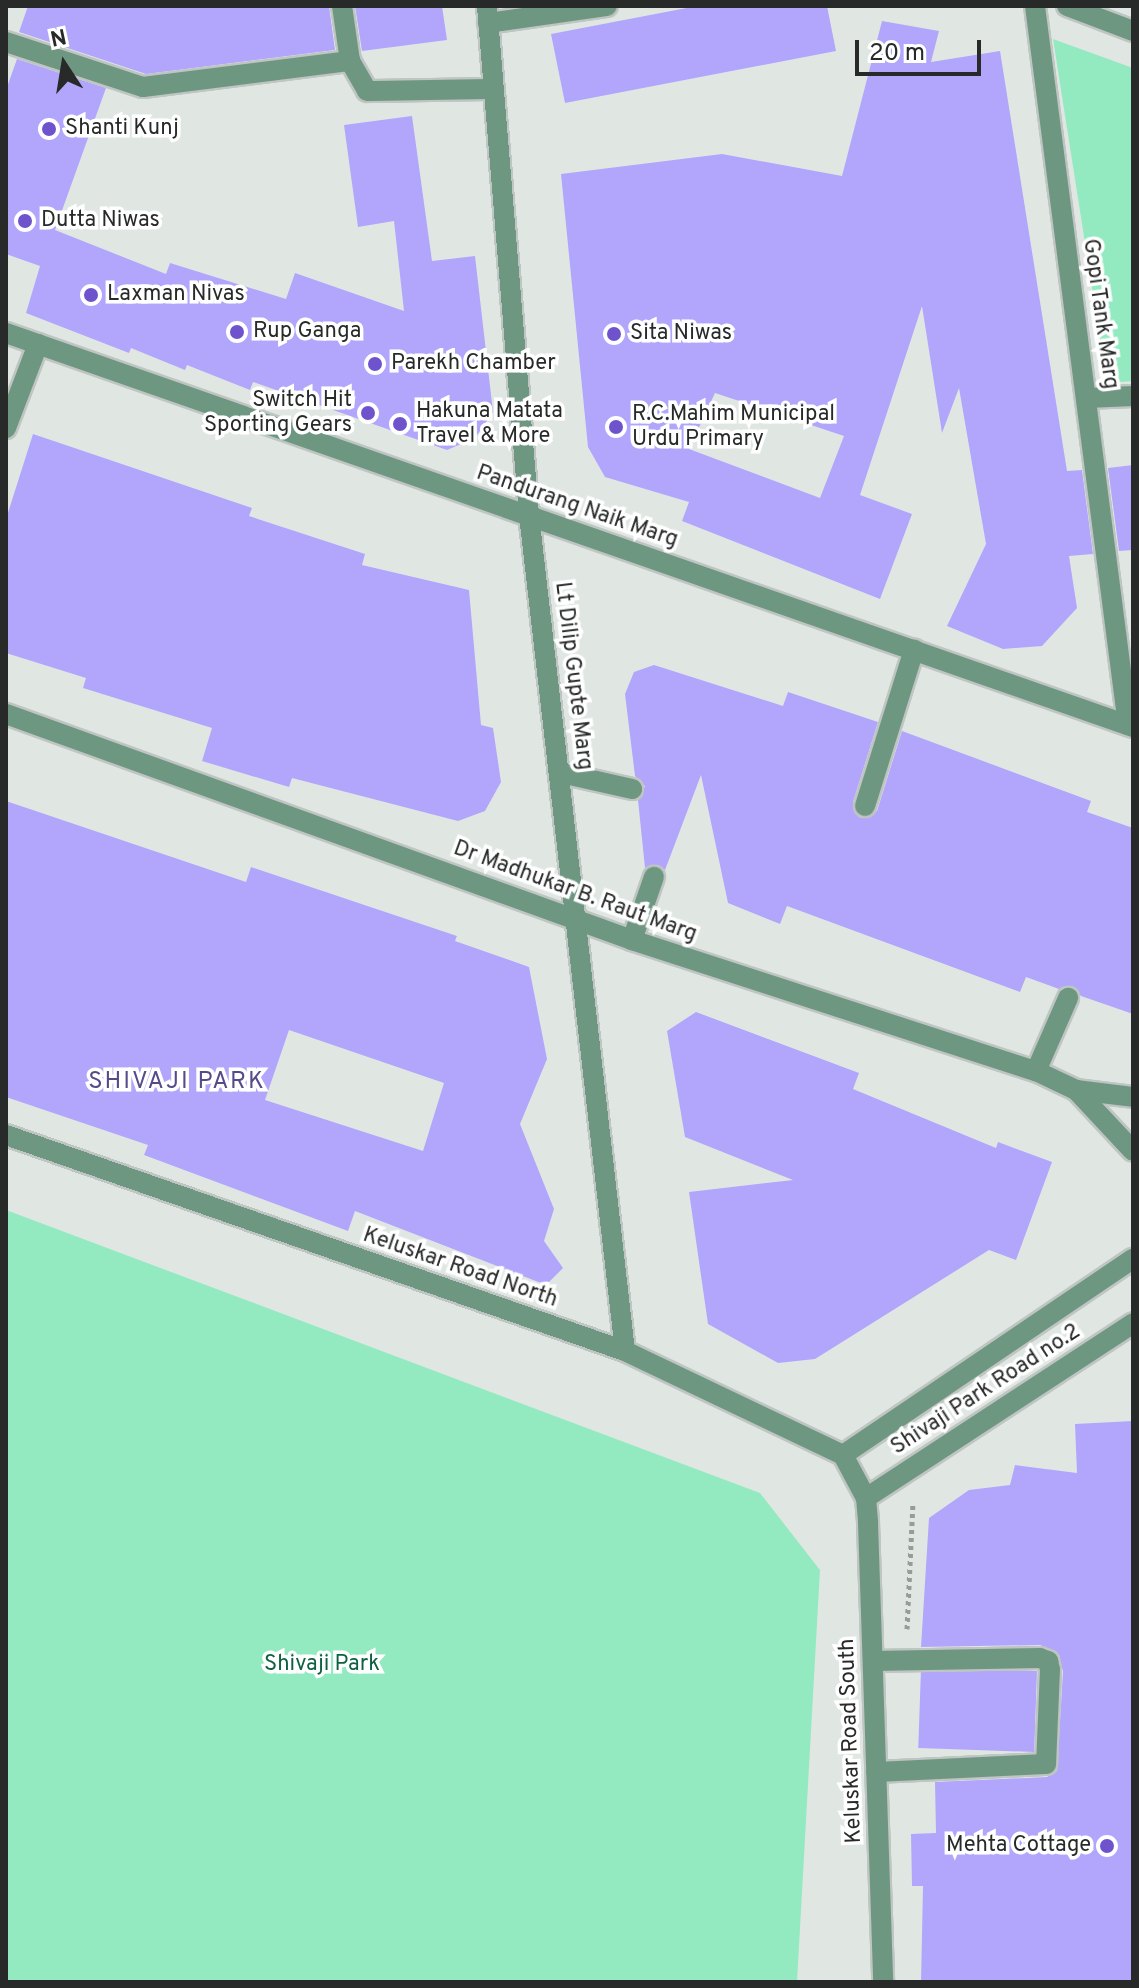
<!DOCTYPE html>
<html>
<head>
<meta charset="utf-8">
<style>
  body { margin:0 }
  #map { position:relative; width:1139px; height:1988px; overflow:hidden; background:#e0e7e3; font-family:Overpass,sans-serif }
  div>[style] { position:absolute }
  .green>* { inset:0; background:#93eac0 }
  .building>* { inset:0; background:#b1a6fc; transform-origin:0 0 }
  .path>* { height:5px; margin-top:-2.5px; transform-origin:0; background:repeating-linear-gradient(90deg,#979c99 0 4px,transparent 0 8px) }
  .roads { filter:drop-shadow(2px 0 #bfc5c2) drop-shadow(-2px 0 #bfc5c2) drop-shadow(0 2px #bfc5c2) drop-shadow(0 -2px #bfc5c2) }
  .minor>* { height:20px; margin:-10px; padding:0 10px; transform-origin:10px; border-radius:10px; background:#6e9782 }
  .dots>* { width:22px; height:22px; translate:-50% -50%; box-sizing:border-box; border:4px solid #fff; border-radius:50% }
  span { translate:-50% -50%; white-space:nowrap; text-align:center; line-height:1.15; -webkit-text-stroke:7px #fff; paint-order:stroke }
  .poi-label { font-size:22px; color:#282a29 }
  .left { translate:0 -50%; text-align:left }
  .right { translate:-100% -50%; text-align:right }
  .street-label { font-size:22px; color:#282a29 }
  .park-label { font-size:22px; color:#0e6142 }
  .neighbourhood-label { font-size:24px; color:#554b8a; letter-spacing:2px }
  .frame { position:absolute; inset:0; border:8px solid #282a29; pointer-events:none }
  .north { position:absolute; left:24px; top:24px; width:80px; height:80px; -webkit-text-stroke:6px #fff; paint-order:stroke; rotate:348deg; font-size:22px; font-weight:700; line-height:32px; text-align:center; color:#282a29 }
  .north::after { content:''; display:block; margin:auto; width:28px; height:36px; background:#282a29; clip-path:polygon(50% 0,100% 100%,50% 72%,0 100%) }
  .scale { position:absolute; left:855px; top:40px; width:126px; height:36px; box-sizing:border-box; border:4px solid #282a29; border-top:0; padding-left:10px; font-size:24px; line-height:28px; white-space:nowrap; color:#282a29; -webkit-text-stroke:6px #fff; paint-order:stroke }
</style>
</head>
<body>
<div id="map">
  <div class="green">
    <div style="clip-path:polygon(1053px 39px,1133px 68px,1133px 381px,1107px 383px)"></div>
    <div style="clip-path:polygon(6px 1210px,760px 1493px,820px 1570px,797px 1982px,6px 1982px)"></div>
  </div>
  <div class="building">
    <div style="clip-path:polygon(28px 6px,329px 6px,335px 50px,146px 74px,19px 32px)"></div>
    <div style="clip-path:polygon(355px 6px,442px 6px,447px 40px,362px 51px)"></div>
    <div style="clip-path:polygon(697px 6px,827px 6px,836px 51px,565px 103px,551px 34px)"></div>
    <div style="clip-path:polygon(evenodd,882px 21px,939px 31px,931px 62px,1000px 51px,1067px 471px,1082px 470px,1093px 554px,1069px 556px,1077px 608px,1042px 646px,1003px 649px,947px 626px,986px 544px,959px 388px,942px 433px,922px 306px,860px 495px,912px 514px,880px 599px,682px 521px,689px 502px,605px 477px,588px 447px,561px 174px,722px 154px,842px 176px,882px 21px,715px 393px,844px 436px,820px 498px,689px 449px,715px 393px)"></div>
    <div style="clip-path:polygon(17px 59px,106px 88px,55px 230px,166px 274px,170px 263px,286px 299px,295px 273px,404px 311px,394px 221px,358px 227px,344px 125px,412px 116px,432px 261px,475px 256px,493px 412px,475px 438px,447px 450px,253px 382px,250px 390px,187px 365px,185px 370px,131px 348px,129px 353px,26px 313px,40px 266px,6px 254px,6px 90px)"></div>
    <div style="clip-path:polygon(33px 434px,252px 508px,249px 516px,365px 554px,362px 565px,469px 590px,481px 725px,493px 728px,501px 782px,485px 811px,458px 821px,292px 778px,289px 787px,202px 761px,212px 728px,83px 688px,86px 678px,6px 653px,6px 519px)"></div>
    <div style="clip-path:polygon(1133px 465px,1133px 550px,1119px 551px,1108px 468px)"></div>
    <div style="clip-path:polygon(654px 665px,783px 706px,788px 692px,878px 722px,853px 802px,860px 818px,877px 811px,902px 731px,1091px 801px,1087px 812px,1133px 828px,1133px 1014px,1081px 996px,1072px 986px,1059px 989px,1026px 977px,1020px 992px,787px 906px,780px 924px,728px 903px,701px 775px,665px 870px,658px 865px,645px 868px,638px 800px,645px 786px,635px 776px,625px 694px,634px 672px)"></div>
    <div style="clip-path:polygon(evenodd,6px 801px,246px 882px,251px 867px,457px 936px,455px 941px,529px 967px,547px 1059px,520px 1124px,554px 1209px,544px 1241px,563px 1268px,546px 1285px,355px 1211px,348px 1231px,144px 1155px,148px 1145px,6px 1097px,6px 801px,289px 1030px,444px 1083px,423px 1151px,265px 1100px,289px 1030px)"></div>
    <div style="clip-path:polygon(696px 1012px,859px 1073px,853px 1089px,996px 1148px,998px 1142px,1052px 1162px,1016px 1260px,989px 1250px,815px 1359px,778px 1363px,708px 1324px,689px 1192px,793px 1180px,685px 1137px,667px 1031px)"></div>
    <div style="clip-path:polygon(1133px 1421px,1133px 1982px,921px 1982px,923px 1886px,912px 1886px,911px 1834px,936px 1833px,935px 1782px,1047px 1777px,1057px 1771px,1063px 1671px,1057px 1652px,1040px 1645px,921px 1647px,929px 1518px,969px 1490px,1010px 1485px,1015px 1465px,1077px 1473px,1075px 1424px)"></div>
    <div style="left:1037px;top:1671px;width:81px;height:116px;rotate:92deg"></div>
  </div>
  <div class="path">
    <div style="left:907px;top:1629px;width:126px;rotate:-87.3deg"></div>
  </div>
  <div class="roads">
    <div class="minor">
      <div style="left:342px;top:6px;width:56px;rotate:81.7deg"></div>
      <div style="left:350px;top:61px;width:34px;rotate:60deg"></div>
      <div style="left:367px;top:91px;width:127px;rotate:-0.9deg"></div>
      <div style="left:487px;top:6px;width:511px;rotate:85.28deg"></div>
      <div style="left:529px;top:515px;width:841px;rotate:83.45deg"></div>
      <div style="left:1035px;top:6px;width:725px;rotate:82.63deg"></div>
      <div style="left:1067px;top:6px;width:71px;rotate:20.7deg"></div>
      <div style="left:488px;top:23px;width:120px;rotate:-8.1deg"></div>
      <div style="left:6px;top:42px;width:144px;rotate:18.2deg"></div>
      <div style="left:143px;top:87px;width:209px;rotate:-7.2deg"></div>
      <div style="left:6px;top:333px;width:1194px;rotate:19.27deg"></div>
      <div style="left:1087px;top:398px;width:46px;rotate:-2.5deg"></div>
      <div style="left:6px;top:428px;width:90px;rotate:-69.1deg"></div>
      <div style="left:6px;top:714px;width:666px;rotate:19.85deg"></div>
      <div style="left:632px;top:940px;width:425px;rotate:18deg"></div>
      <div style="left:1036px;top:1071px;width:44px;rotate:25.4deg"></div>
      <div style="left:1076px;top:1090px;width:57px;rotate:7deg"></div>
      <div style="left:561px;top:773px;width:73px;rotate:12.7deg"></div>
      <div style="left:865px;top:806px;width:164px;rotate:-72.6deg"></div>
      <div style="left:632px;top:940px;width:67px;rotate:-70.8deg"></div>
      <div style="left:1036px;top:1071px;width:80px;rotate:-66.3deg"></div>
      <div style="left:1076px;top:1090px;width:83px;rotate:46.9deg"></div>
      <div style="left:6px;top:1135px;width:656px;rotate:19.24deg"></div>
      <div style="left:625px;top:1351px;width:242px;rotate:25.5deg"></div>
      <div style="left:843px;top:1455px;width:49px;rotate:61.9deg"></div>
      <div style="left:866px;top:1498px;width:25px;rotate:85deg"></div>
      <div style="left:868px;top:1523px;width:459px;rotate:88.1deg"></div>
      <div style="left:843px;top:1455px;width:350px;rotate:-34.1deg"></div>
      <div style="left:866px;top:1498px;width:319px;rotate:-33.2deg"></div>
      <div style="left:873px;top:1661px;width:167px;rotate:-1deg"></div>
      <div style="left:1040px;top:1658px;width:9px;rotate:21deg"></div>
      <div style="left:1048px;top:1661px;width:9px;rotate:77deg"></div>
      <div style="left:1050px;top:1670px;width:94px;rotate:92.4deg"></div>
      <div style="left:1046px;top:1764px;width:170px;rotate:177.3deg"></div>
    </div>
  </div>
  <div class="dots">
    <div style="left:49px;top:129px;background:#6e53cd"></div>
    <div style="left:25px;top:221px;background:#6e53cd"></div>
    <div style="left:91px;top:295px;background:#6e53cd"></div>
    <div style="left:237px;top:332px;background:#6e53cd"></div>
    <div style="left:614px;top:334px;background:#6e53cd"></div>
    <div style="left:375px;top:364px;background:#6e53cd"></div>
    <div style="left:368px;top:413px;background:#6e53cd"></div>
    <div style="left:400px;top:424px;background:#6e53cd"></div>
    <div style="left:616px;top:427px;background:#6e53cd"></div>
    <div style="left:1107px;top:1846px;background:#6e53cd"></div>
  </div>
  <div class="poi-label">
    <span class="left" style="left:65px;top:129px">Shanti Kunj</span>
    <span class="left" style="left:41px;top:221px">Dutta Niwas</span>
    <span class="left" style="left:107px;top:295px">Laxman Nivas</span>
    <span class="left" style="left:253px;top:332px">Rup Ganga</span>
    <span class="left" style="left:630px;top:334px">Sita Niwas</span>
    <span class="left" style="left:391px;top:364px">Parekh Chamber</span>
    <span class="right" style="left:352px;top:413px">Switch Hit<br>Sporting Gears</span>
    <span class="left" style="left:416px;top:424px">Hakuna Matata<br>Travel &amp; More</span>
    <span class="left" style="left:632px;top:427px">R.C.Mahim Municipal<br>Urdu Primary</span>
    <span class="right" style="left:1091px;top:1846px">Mehta Cottage</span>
  </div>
  <div class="street-label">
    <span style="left:1100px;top:314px;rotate:82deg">Gopi Tank Marg</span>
    <span style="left:577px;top:507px;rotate:19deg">Pandurang Naik Marg</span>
    <span style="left:573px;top:676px;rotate:83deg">Lt Dilip Gupte Marg</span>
    <span style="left:575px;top:892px;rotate:20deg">Dr Madhukar B. Raut Marg</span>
    <span style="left:460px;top:1268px;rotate:19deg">Keluskar Road North</span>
    <span style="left:986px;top:1390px;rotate:-33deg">Shivaji Park Road no.2</span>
    <span style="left:851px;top:1741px;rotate:-92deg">Keluskar Road South</span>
  </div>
  <div class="park-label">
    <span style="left:322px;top:1665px">Shivaji Park</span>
  </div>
  <div class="neighbourhood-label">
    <span style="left:177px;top:1083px">SHIVAJI PARK</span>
  </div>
  <div class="frame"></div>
  <div class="north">N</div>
  <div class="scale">20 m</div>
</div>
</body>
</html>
